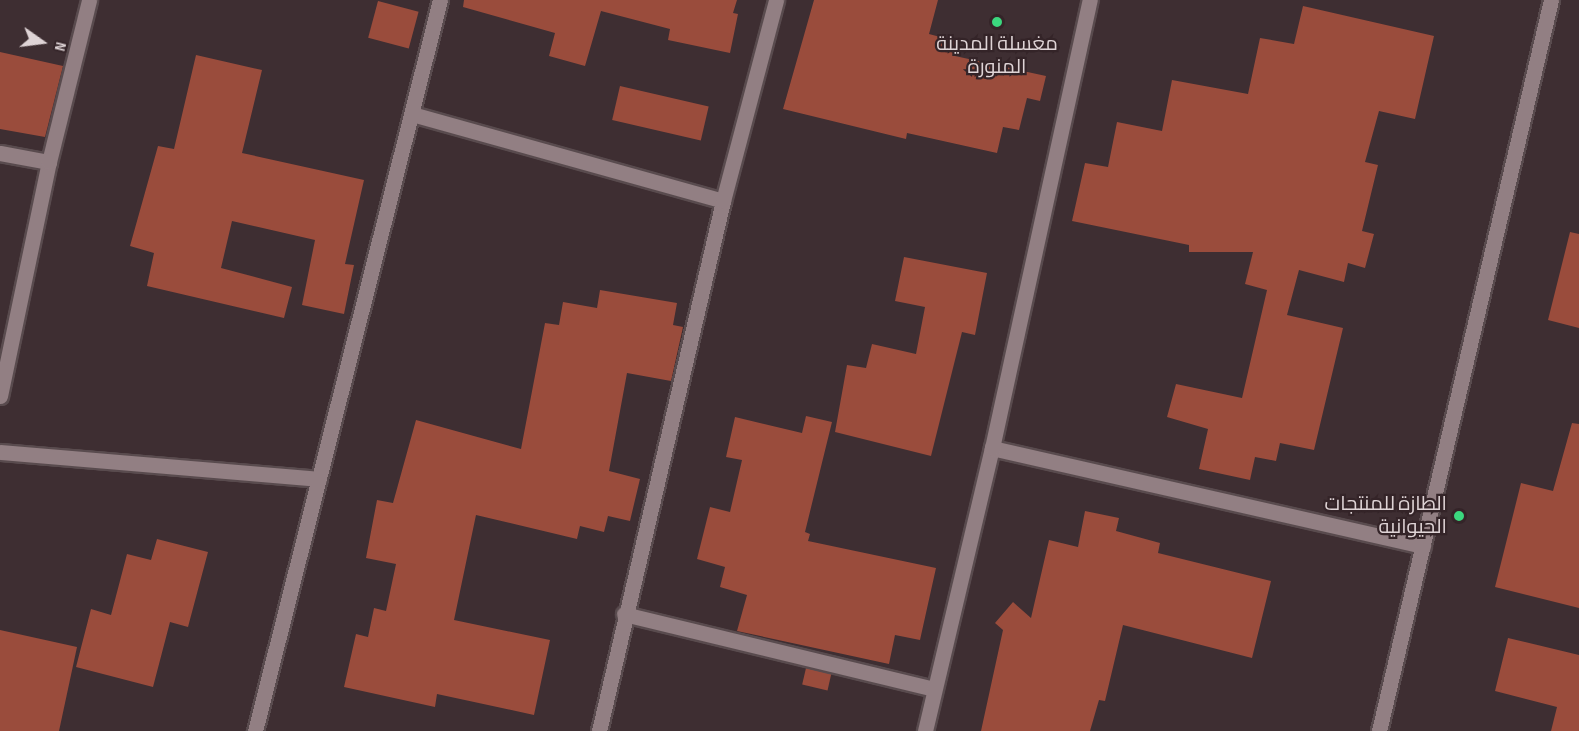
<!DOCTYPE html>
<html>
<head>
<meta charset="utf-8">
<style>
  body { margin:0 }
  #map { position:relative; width:1579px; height:731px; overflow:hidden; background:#3e2e32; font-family:"Sofia Sans Condensed",Cairo,sans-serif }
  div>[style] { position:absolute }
  .building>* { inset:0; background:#9a4c3c; transform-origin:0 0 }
  .roads { filter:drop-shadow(2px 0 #594b4e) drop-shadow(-2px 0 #594b4e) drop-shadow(0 2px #594b4e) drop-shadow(0 -2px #594b4e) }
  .minor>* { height:15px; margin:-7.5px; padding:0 7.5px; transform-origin:7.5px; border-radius:7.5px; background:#927f83 }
  .dots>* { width:16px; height:16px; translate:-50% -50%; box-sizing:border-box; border:3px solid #342428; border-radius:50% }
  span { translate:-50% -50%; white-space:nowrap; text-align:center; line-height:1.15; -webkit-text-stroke:4.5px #342428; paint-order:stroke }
  .poi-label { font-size:20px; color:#dfd4d6 }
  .right { translate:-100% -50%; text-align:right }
  .north { position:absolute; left:12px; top:12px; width:60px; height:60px; -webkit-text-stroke:4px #342428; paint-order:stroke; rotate:104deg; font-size:16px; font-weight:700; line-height:24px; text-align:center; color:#dfd4d6 }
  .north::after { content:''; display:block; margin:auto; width:21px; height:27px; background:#dfd4d6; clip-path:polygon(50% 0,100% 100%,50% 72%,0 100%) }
</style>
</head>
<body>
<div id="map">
  <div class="building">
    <div style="clip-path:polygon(464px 0,737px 0,733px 13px,738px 14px,730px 53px,668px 40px,670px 29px,601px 11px,585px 66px,549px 56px,555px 33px,463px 7px)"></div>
    <div style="clip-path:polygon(814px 0,938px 0,929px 34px,959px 42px,955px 56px,1046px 76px,1040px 101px,1027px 98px,1019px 130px,1003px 127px,997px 153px,907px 133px,906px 139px,783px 109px)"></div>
    <div style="left:378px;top:1px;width:42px;height:38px;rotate:15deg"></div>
    <div style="clip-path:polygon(1303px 6px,1434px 36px,1415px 119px,1379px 111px,1365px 162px,1378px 165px,1362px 231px,1374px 234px,1365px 268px,1348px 263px,1344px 282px,1299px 270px,1287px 315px,1343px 328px,1314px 450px,1280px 443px,1276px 461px,1255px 457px,1250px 480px,1199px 469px,1208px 429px,1167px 417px,1176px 384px,1242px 398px,1267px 290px,1245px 284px,1253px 252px,1189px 252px,1189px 245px,1072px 221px,1085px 163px,1108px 167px,1117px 122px,1162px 131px,1172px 80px,1248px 94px,1260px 38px,1294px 44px)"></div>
    <div style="clip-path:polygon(0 52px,63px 66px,45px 137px,0 129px)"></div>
    <div style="clip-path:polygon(196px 55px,262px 70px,242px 153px,364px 180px,345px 264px,354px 265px,344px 314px,302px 305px,315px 240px,232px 221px,221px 268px,292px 287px,284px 318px,147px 286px,154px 253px,130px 246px,158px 146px,174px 149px)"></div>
    <div style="left:620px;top:86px;width:91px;height:35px;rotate:13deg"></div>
    <div style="clip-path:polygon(1570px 232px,1579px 234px,1579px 328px,1548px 320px)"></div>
    <div style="clip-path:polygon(904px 257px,987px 273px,975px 335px,962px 332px,931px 456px,835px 432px,847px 365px,866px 368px,872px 344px,916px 354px,925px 307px,895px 301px)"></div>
    <div style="clip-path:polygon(600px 290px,677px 303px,673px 325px,683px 327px,671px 381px,627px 373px,609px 471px,640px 479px,630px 521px,608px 516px,604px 532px,580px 526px,577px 539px,476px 515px,454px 620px,550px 640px,534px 715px,437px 694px,435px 707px,344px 687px,356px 634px,368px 637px,374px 608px,386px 611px,396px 564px,366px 558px,377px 500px,393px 503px,416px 420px,521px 449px,545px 323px,559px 325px,563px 302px,597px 308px)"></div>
    <div style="clip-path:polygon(806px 416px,832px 422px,805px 532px,810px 534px,808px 541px,936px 568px,920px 640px,895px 635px,889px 664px,737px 631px,747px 595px,720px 587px,725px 567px,697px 559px,710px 507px,730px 512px,742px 460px,726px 457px,735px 417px,802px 433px)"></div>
    <div style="clip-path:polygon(1572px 423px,1579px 424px,1579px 608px,1495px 587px,1521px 483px,1553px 491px)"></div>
    <div style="clip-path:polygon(1085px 511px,1119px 518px,1116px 531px,1160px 543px,1158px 553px,1271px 581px,1252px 658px,1123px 625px,1105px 701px,1099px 700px,1090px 731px,981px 731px,1003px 630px,995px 623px,1013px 602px,1031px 618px,1049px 540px,1078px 547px)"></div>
    <div style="clip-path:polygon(157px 539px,208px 552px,188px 627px,170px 622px,153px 687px,76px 667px,91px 609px,111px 615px,127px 554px,151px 560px)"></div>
    <div style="clip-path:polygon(0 630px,77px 647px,59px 731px,0 731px)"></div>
    <div style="clip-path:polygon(1508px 638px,1579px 655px,1579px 731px,1551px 731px,1557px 707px,1495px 691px)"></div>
    <div style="left:806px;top:668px;width:26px;height:17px;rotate:13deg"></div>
  </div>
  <div class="roads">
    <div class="minor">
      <div style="left:412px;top:114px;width:323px;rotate:15.6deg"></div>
      <div style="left:0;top:153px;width:50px;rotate:10.4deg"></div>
      <div style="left:0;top:396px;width:239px;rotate:-78.2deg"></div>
      <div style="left:49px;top:162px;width:167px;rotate:-76.1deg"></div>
      <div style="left:992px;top:448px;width:442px;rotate:12.8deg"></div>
      <div style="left:0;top:452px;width:320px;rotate:4.8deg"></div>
      <div style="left:624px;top:614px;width:318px;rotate:13.6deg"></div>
      <div style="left:255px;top:731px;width:754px;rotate:-75.8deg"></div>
      <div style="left:599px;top:731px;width:544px;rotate:-76.83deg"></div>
      <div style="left:723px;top:201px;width:208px;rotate:-75.2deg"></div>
      <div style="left:925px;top:731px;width:291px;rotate:-76.7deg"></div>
      <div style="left:992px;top:448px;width:459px;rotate:-77.7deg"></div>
      <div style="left:1379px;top:731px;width:751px;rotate:-76.76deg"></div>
    </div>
  </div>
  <div class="dots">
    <div style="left:997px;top:22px;background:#3bd77e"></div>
    <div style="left:1459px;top:516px;background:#3bd77e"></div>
  </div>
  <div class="poi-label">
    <span style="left:997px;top:56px">مغسلة المدينة<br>المنورة</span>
    <span class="right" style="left:1447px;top:516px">الطازة للمنتجات<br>الحيوانية</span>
  </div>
  <div class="north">N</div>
</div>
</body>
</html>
